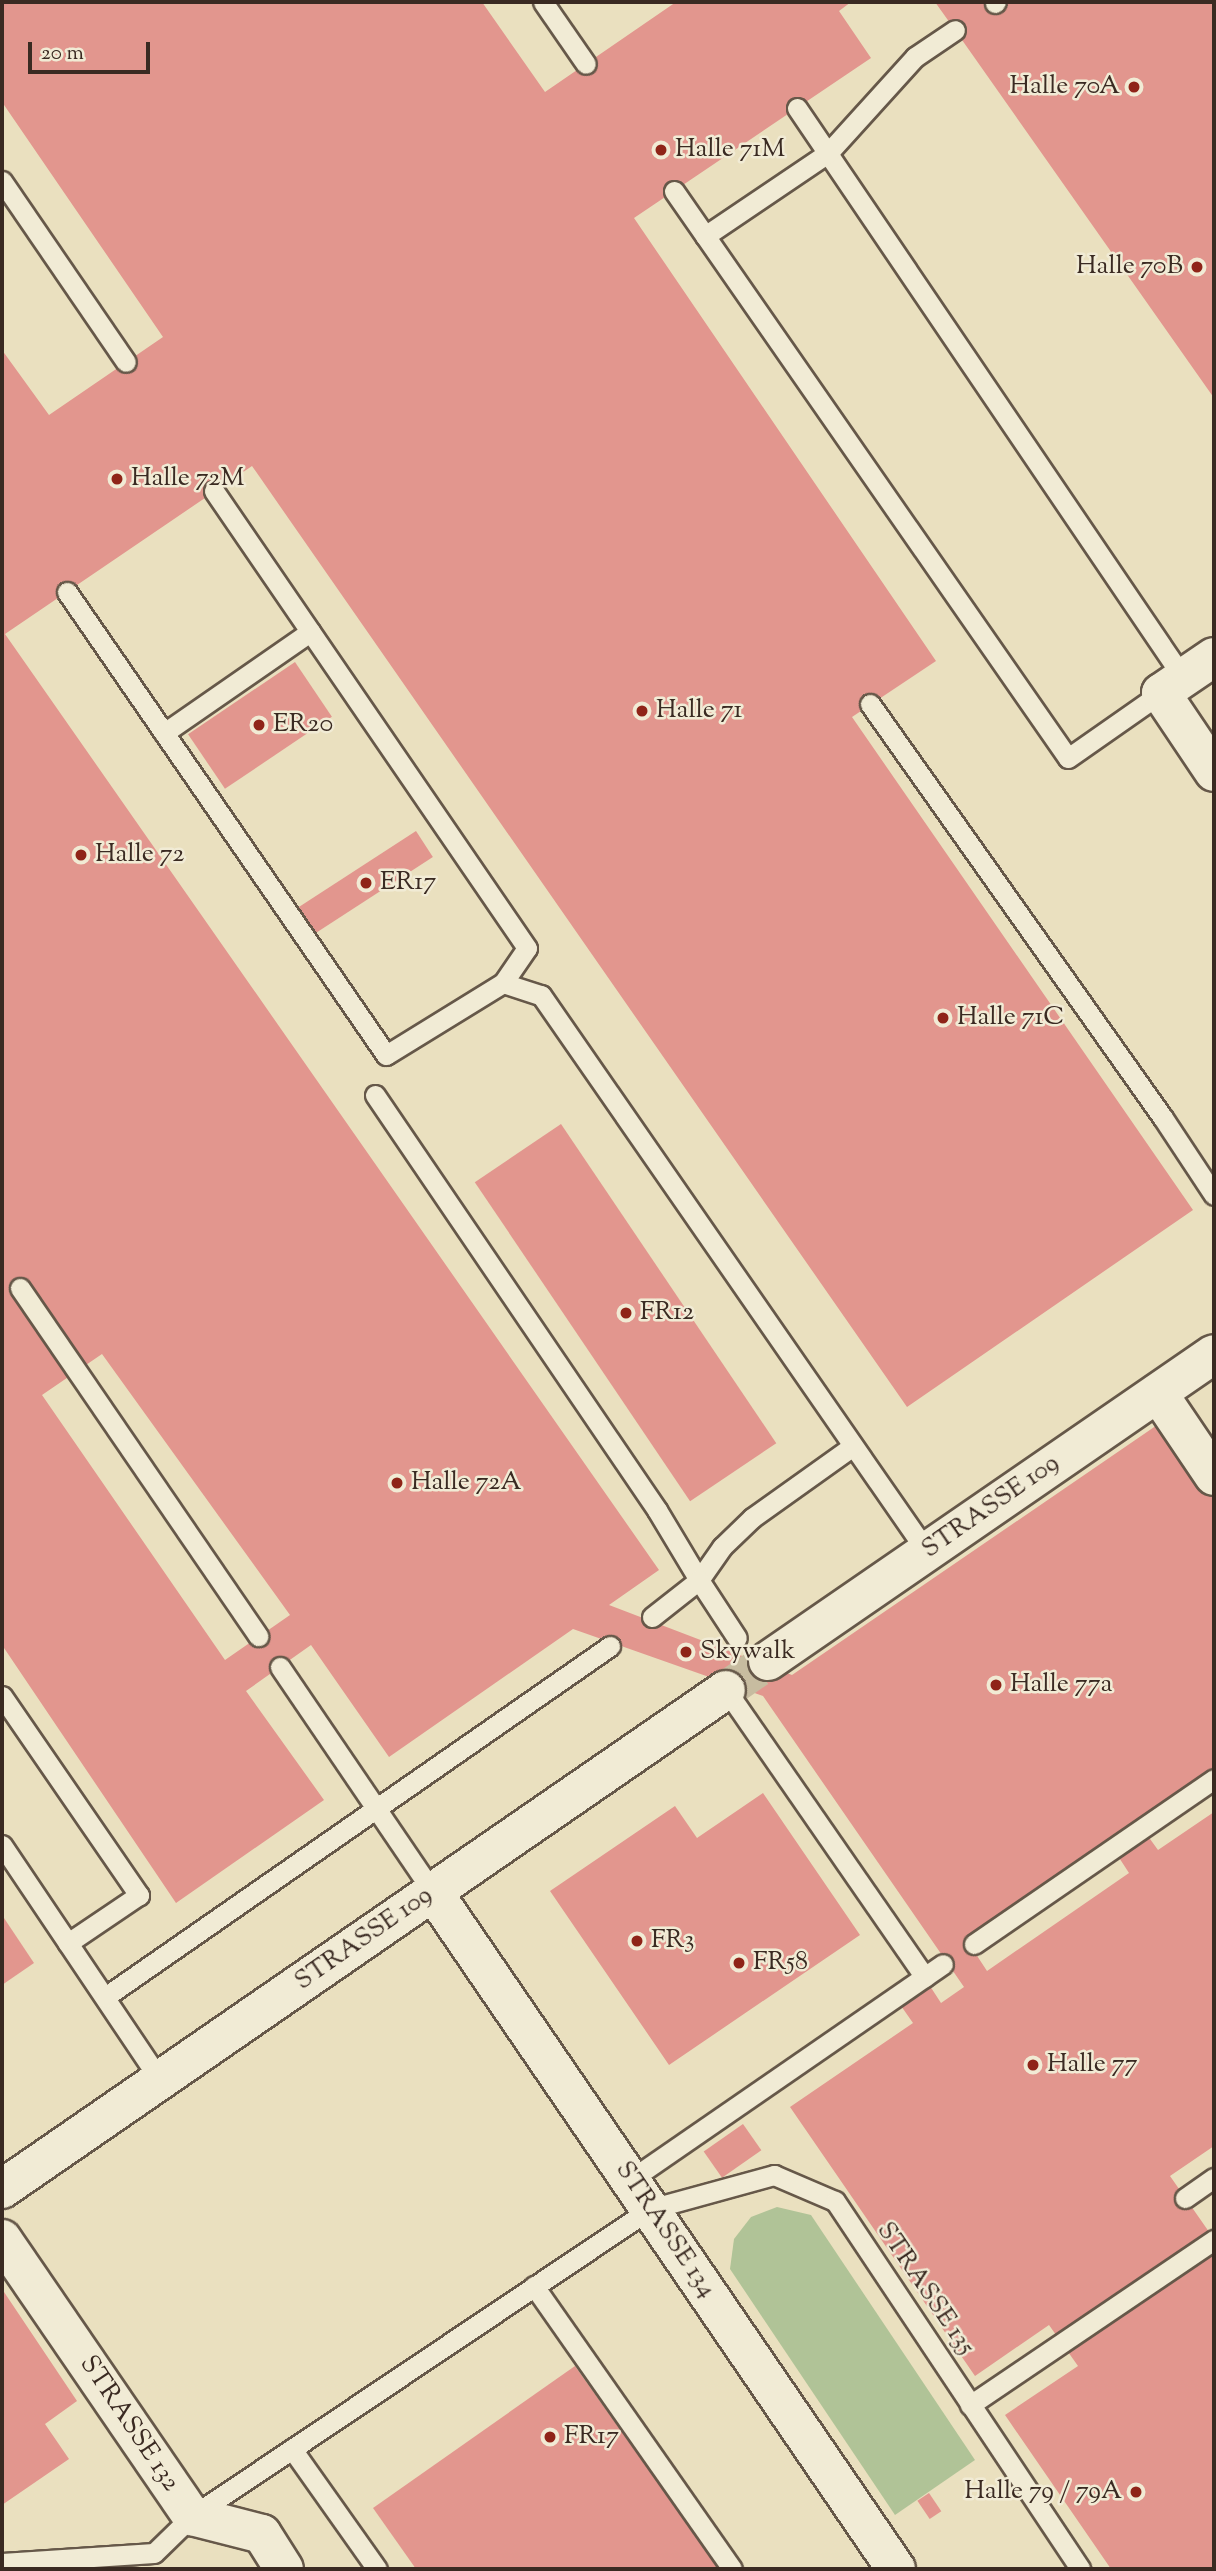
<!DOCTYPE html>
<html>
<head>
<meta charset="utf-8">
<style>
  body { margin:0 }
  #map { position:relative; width:1216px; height:2571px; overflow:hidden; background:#eae0bf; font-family:"Sorts Mill Goudy",serif }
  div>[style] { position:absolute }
  .green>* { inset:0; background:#b0c397 }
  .building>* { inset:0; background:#e2968e; transform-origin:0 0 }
  .minor-tunnel>* { height:38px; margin-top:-19px; transform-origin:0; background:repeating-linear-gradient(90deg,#c7bca0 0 38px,transparent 0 57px) }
  .roads { filter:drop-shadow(2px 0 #665849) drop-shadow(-2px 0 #665849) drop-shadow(0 2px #665849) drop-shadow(0 -2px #665849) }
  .service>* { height:19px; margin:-9.5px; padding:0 9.5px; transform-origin:9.5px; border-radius:9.5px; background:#f1ebd5 }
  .minor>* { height:38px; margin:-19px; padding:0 19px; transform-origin:19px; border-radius:19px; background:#f1ebd5 }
  .dots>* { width:19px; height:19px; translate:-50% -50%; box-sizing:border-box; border:4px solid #f1ebd5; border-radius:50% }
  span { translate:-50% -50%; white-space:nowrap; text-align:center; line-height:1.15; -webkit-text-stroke:5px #f1ebd5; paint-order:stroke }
  .poi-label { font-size:26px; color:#3a2a22 }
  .right { translate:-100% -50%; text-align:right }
  .left { translate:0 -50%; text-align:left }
  .street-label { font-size:26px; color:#3a2a22 }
  .frame { position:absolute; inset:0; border:4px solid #3a2a22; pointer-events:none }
  .scale { position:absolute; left:28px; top:42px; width:122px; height:32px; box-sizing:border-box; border:4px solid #3a2a22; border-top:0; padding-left:9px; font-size:21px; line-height:24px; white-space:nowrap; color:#3a2a22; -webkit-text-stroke:5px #f1ebd5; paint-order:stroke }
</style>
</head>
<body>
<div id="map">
  <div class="green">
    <div style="clip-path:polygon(777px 2207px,811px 2215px,975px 2460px,895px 2515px,730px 2269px,734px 2239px,751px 2217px)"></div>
  </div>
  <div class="building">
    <div style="clip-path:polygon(evenodd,2px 2px,482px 2px,545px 92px,676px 2px,851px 2px,839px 11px,871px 58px,634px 218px,936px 661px,852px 717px,1193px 1210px,907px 1407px,252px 466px,5px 634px,659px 1570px,609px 1605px,792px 1675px,1163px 1421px,1214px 1495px,1214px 1773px,968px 1942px,987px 1971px,1129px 1873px,1116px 1853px,1145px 1832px,1158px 1850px,1214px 1812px,1214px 2146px,1170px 2176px,1214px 2239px,1214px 2569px,1111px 2569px,1005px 2415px,1078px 2366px,1049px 2325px,975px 2376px,790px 2107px,913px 2023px,899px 2003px,928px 1983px,941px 2003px,964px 1987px,763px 1696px,573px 1629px,389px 1757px,311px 1645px,246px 1691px,324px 1800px,176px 1903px,2px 1645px,2px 350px,49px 415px,163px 337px,2px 102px,2px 2px,102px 1354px,290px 1615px,225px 1660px,42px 1395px,102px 1354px)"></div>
    <div style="clip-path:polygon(935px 2px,1214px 2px,1214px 398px,955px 30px)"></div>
    <div style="left:295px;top:662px;width:66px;height:129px;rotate:56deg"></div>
    <div style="left:416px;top:831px;width:31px;height:141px;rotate:57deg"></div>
    <div style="left:561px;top:1124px;width:385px;height:104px;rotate:56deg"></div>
    <div style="clip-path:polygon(763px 1793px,860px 1935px,669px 2065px,550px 1891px,675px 1806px,697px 1838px)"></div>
    <div style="clip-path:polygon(2px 1915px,34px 1963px,2px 1985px)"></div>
    <div style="left:743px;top:2124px;width:32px;height:48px;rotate:55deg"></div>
    <div style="clip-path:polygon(2px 2289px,77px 2401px,45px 2424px,69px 2459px,2px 2505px)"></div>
    <div style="clip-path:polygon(575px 2366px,719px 2569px,416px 2569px,373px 2508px)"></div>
    <div style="left:929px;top:2493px;width:22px;height:14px;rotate:56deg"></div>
  </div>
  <div class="minor-tunnel">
    <div style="left:726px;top:1690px;width:51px;rotate:-34.6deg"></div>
  </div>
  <div class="roads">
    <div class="service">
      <div style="left:543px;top:2px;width:75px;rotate:55.3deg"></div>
      <div style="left:995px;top:3px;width:1px;rotate:-45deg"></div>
      <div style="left:797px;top:108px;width:690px;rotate:55.87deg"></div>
      <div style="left:2px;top:181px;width:219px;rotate:55.6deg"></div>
      <div style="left:674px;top:191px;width:690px;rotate:55.21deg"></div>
      <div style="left:1068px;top:758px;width:113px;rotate:-35deg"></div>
      <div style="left:705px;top:236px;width:148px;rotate:-34deg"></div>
      <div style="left:828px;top:153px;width:130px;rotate:-47.8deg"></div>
      <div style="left:915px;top:57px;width:48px;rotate:-34deg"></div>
      <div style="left:67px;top:592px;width:562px;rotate:55.43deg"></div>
      <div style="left:386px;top:1055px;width:137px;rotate:-31.6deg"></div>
      <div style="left:503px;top:983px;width:42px;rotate:-55.6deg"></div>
      <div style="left:527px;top:948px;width:554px;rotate:-124.41deg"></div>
      <div style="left:870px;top:704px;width:507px;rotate:54.71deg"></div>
      <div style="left:1163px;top:1118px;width:92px;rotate:56.5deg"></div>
      <div style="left:164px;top:733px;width:178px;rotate:-34.7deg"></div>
      <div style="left:503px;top:983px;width:40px;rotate:18deg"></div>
      <div style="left:541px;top:995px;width:678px;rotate:55.28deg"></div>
      <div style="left:375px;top:1095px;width:502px;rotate:55.8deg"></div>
      <div style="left:657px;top:1510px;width:82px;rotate:59deg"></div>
      <div style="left:699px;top:1580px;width:40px;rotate:-55.1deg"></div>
      <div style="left:722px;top:1547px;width:42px;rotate:-44deg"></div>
      <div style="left:752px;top:1518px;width:124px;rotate:-35.5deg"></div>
      <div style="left:20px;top:1288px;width:422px;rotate:55.6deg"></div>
      <div style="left:652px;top:1617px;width:60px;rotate:-38.2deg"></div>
      <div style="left:699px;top:1580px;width:69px;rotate:56.8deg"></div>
      <div style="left:280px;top:1667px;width:272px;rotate:55.8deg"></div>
      <div style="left:726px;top:1690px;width:349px;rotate:55.3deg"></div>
      <div style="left:2px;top:1696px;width:242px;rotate:55.5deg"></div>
      <div style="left:139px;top:1895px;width:86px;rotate:145.9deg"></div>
      <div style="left:2px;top:1845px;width:283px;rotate:56.1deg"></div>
      <div style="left:974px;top:1944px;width:291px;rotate:-34.5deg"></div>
      <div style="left:105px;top:1997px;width:615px;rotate:-34.8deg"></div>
      <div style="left:630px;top:2180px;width:380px;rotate:-34.6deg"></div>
      <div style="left:1185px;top:2198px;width:35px;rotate:-35deg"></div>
      <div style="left:534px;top:2286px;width:345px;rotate:55deg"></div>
      <div style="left:970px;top:2405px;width:295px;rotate:-34.1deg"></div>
      <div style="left:292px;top:2449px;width:147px;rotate:54.7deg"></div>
      <div style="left:2px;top:2563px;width:152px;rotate:-3.8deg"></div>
      <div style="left:154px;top:2553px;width:53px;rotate:-44.2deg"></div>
      <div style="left:192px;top:2516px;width:551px;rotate:-33.83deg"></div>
      <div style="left:650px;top:2209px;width:129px;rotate:-15.3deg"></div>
      <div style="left:774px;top:2175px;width:66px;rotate:23.1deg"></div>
      <div style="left:835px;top:2201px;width:442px;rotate:56.3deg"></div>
    </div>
    <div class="minor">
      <div style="left:1214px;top:657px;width:64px;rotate:145.8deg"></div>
      <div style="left:1161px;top:693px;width:95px;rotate:56.1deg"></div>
      <div style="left:1158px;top:1393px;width:100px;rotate:56deg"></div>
      <div style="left:768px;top:1661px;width:541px;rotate:-34.54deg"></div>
      <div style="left:433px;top:1892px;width:820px;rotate:55.63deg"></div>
      <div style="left:2px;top:2189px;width:879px;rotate:-34.58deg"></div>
      <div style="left:2px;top:2239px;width:336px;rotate:55.6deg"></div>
      <div style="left:192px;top:2516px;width:72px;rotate:14.4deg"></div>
      <div style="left:262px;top:2534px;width:41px;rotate:57.8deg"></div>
    </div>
  </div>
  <div class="dots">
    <div style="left:1134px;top:87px;background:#8f2418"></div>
    <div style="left:661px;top:150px;background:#8f2418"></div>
    <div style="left:1197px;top:267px;background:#8f2418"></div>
    <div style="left:117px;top:479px;background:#8f2418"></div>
    <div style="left:642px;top:711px;background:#8f2418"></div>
    <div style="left:259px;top:725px;background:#8f2418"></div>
    <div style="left:81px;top:855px;background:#8f2418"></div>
    <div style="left:366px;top:883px;background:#8f2418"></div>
    <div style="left:943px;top:1018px;background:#8f2418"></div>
    <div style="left:626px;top:1313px;background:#8f2418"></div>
    <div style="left:397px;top:1483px;background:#8f2418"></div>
    <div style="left:686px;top:1652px;background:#8f2418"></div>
    <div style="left:996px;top:1685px;background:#8f2418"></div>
    <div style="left:637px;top:1941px;background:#8f2418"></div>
    <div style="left:739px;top:1963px;background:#8f2418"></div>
    <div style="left:1033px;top:2065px;background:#8f2418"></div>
    <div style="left:550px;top:2437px;background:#8f2418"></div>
    <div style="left:1136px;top:2492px;background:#8f2418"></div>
  </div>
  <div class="poi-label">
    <span class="right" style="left:1120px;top:87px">Halle 70A</span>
    <span class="left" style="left:675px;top:150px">Halle 71M</span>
    <span class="right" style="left:1183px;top:267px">Halle 70B</span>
    <span class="left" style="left:131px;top:479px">Halle 72M</span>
    <span class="left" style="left:656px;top:711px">Halle 71</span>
    <span class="left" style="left:273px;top:725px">ER20</span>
    <span class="left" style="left:95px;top:855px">Halle 72</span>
    <span class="left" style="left:380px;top:883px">ER17</span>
    <span class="left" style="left:957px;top:1018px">Halle 71C</span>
    <span class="left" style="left:640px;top:1313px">FR12</span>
    <span class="left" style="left:411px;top:1483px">Halle 72A</span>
    <span class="left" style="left:700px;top:1652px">Skywalk</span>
    <span class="left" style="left:1010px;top:1685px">Halle 77a</span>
    <span class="left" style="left:651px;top:1941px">FR3</span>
    <span class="left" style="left:753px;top:1963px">FR58</span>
    <span class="left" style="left:1047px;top:2065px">Halle 77</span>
    <span class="left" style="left:564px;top:2437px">FR17</span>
    <span class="right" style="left:1122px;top:2492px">Halle 79 / 79A</span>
  </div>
  <div class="street-label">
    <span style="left:991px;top:1507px;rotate:-35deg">STRASSE 109</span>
    <span style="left:364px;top:1939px;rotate:-35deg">STRASSE 109</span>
    <span style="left:665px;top:2230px;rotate:56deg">STRASSE 134</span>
    <span style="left:925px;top:2289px;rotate:56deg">STRASSE 135</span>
    <span style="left:129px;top:2424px;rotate:56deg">STRASSE 132</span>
  </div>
  <div class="frame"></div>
  <div class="scale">20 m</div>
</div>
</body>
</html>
